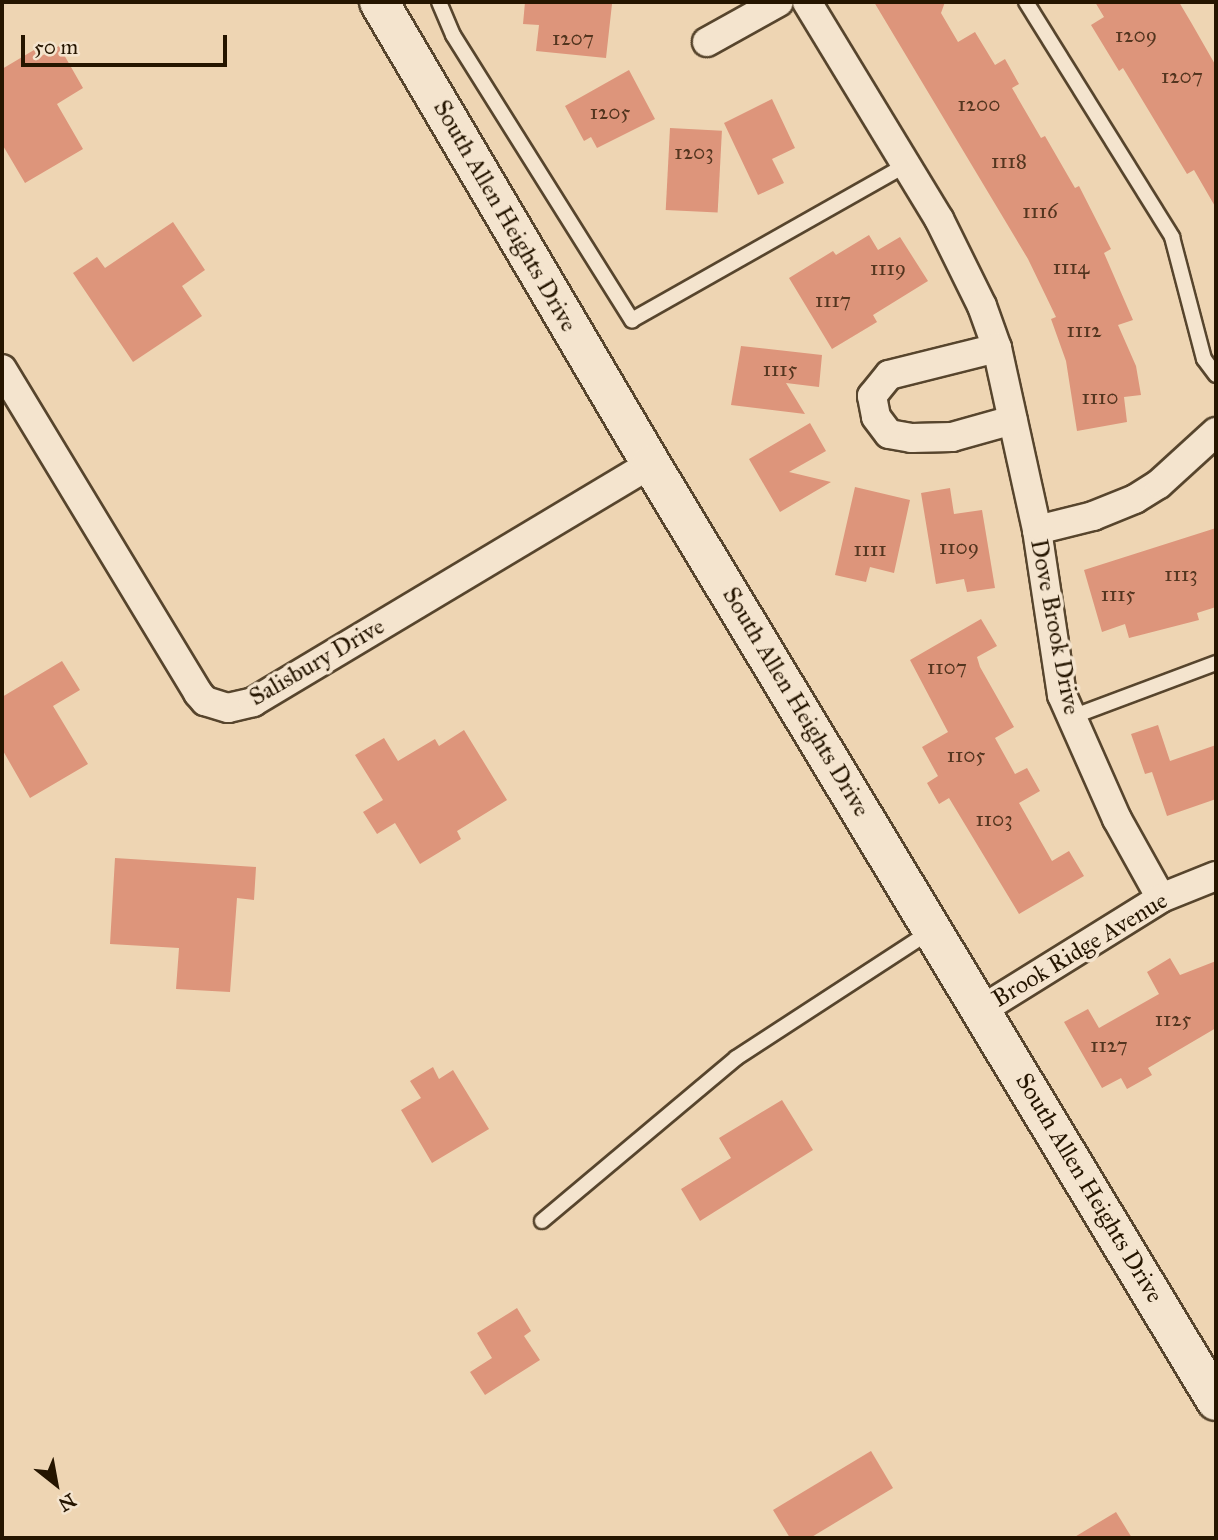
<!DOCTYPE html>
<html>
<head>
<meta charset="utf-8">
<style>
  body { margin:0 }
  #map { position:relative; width:1218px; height:1540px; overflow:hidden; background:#eed5b3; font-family:"IM FELL Great Primer",serif }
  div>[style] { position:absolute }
  .building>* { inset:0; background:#dd957b; transform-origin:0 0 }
  .roads { filter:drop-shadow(2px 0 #57452d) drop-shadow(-2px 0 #57452d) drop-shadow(0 2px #57452d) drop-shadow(0 -2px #57452d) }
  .service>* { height:14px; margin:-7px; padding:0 7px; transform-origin:7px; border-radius:7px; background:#f4e4ce }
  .minor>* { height:28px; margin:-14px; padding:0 14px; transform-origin:14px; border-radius:14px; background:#f4e4ce }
  .secondary>* { height:38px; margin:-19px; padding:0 19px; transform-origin:19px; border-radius:19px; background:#f4e4ce }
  span { translate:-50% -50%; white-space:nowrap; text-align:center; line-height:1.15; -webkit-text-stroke:7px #f4e4ce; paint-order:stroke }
  .number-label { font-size:21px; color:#53351f }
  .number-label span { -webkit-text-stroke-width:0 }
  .street-label { font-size:24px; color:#251500 }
  .frame { position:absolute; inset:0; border:4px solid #251500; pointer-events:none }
  .north { position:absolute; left:21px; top:1449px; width:70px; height:70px; -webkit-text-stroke:5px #f4e4ce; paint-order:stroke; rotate:149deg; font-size:19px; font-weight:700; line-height:28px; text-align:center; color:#251500 }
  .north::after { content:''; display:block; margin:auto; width:24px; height:32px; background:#251500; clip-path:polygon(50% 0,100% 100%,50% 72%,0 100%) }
  .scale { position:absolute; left:21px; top:35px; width:206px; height:32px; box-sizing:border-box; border:4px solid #251500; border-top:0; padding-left:9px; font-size:21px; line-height:24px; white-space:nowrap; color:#251500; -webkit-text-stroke:5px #f4e4ce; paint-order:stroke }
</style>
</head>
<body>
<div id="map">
  <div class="building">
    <div style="clip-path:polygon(525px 2px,612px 4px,606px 58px,536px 51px,539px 25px,523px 24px)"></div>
    <div style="clip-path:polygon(874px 2px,945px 2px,941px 13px,958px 42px,975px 32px,995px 65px,1005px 59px,1019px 84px,1012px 88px,1041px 138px,1045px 136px,1075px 188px,1079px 186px,1111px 249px,1104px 253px,1133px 320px,1118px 325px,1136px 366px,1141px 395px,1124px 397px,1127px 422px,1077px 431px,1066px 361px,1051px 319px,1056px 317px,1028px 259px)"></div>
    <div style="clip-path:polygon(1095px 2px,1179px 2px,1192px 24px,1216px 66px,1216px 208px,1194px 170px,1187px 174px,1123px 68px,1119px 71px,1091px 25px,1104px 17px)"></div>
    <div style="clip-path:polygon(59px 46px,83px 88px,57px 104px,83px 149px,25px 183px,2px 144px,2px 69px,34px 50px,38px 58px)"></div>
    <div style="clip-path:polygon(629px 70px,655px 119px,597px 148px,591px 137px,584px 141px,565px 106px)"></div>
    <div style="clip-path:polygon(772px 99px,795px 148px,772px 159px,784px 183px,758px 195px,724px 123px)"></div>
    <div style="left:670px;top:128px;width:52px;height:82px;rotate:3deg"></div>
    <div style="clip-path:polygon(173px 222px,205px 270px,182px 286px,202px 316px,133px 362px,73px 273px,97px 257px,105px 268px)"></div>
    <div style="clip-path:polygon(869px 235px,878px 250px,900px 237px,928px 281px,873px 315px,877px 322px,832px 349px,789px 278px,833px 251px,836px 255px)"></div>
    <div style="clip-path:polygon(741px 346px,822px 355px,819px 387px,786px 383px,805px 414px,731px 405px)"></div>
    <div style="clip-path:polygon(810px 423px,826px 451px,789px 472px,831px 482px,780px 512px,749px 459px)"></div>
    <div style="clip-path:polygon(855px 487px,910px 500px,894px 573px,870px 567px,866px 582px,835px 575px)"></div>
    <div style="clip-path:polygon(950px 488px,954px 514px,982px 510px,995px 588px,967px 592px,964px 579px,936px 584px,921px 493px)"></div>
    <div style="clip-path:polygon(1216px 528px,1216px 607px,1197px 613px,1199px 620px,1129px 638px,1125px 624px,1102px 632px,1084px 570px)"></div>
    <div style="clip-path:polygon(981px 619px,997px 646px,977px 657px,980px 667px,1014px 727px,995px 738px,1015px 774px,1027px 768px,1040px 791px,1019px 803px,1052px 861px,1069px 851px,1084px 876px,1019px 914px,949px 798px,939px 804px,927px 783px,938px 776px,922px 747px,948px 732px,910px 660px)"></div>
    <div style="clip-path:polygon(62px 661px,80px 690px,53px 706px,88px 764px,30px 798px,2px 749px,2px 697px)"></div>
    <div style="clip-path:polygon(1158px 725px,1170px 761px,1216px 745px,1216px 799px,1167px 816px,1152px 772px,1145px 774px,1131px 734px)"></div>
    <div style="clip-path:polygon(464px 730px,507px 800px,457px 831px,461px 839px,420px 864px,395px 823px,377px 834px,363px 812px,383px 800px,355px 755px,384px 738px,398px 761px,435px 739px,439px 746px)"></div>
    <div style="clip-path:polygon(115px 858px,256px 867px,254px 900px,237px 898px,230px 992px,176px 989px,179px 948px,110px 944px)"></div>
    <div style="clip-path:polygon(1170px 958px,1180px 975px,1216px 961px,1216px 1028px,1148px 1068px,1152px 1075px,1127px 1089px,1121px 1078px,1102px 1088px,1064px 1022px,1088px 1009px,1099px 1028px,1159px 994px,1147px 972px)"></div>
    <div style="clip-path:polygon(433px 1067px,439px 1079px,453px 1070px,489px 1129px,432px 1163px,401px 1110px,421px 1098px,410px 1081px)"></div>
    <div style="clip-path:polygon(782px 1100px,813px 1150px,700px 1221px,681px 1189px,731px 1158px,719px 1138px)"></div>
    <div style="clip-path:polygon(517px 1308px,531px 1331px,524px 1336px,540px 1360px,485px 1395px,470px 1372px,492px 1358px,477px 1333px)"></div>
    <div style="clip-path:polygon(871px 1451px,893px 1488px,810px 1538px,790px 1538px,773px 1510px)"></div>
    <div style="clip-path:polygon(1116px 1512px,1132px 1538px,1073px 1538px)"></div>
  </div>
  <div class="roads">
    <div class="service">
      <div style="left:439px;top:2px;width:36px;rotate:67deg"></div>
      <div style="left:453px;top:35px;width:337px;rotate:57.9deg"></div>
      <div style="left:632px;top:320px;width:315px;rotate:-29.5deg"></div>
      <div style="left:1026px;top:2px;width:277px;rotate:58.1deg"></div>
      <div style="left:1172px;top:237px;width:126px;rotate:75.3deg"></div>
      <div style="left:1204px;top:359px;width:20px;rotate:53deg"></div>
      <div style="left:1069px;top:718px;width:157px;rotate:-20.5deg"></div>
      <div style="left:542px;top:1221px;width:253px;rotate:-40deg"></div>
      <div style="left:736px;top:1058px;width:230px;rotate:-33.1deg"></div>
    </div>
    <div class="minor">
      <div style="left:807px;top:2px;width:254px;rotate:58.7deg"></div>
      <div style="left:939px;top:219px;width:97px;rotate:63.7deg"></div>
      <div style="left:982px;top:306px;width:45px;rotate:70.3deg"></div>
      <div style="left:997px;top:348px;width:186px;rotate:77.6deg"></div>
      <div style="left:1037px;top:530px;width:167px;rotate:81.4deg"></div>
      <div style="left:1062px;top:695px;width:136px;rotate:66.1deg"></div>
      <div style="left:1117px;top:819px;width:90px;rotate:60.9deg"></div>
      <div style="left:707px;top:42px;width:82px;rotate:-29.1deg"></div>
      <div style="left:997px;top:348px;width:111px;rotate:166deg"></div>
      <div style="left:889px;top:375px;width:27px;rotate:129deg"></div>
      <div style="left:872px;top:396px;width:21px;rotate:79deg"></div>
      <div style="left:876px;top:417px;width:21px;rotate:53deg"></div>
      <div style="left:889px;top:434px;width:23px;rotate:10deg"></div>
      <div style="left:912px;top:438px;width:40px;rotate:-1.4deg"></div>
      <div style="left:952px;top:437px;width:63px;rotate:-15.6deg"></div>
      <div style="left:2px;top:369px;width:379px;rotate:58.8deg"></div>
      <div style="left:198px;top:693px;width:11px;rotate:49deg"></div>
      <div style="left:205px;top:701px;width:24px;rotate:17deg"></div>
      <div style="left:228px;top:708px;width:26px;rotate:-13deg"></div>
      <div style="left:253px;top:702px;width:464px;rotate:-30.9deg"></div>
      <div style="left:1037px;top:530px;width:58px;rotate:-14deg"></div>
      <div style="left:1093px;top:516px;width:45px;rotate:-22deg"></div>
      <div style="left:1135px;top:499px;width:28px;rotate:-32deg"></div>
      <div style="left:1159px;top:484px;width:77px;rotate:-42.4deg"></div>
      <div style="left:983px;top:1009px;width:210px;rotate:-31.9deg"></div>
      <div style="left:1161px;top:898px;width:59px;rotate:-21.8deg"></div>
    </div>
    <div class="secondary">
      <div style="left:379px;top:2px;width:536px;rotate:59.51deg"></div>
      <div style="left:651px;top:464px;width:1094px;rotate:58.91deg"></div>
    </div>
  </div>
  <div class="number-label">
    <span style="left:1136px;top:35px">1209</span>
    <span style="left:573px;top:38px">1207</span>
    <span style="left:1182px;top:76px">1207</span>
    <span style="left:979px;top:104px">1200</span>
    <span style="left:610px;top:112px">1205</span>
    <span style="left:694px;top:152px">1203</span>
    <span style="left:1009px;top:161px">1118</span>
    <span style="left:1040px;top:211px">1116</span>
    <span style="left:1071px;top:267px">1114</span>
    <span style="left:888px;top:268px">1119</span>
    <span style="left:833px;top:300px">1117</span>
    <span style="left:1084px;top:330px">1112</span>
    <span style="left:780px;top:369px">1115</span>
    <span style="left:1100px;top:397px">1110</span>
    <span style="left:959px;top:547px">1109</span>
    <span style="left:870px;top:549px">1111</span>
    <span style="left:1181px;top:574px">1113</span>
    <span style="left:1118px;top:594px">1115</span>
    <span style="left:947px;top:667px">1107</span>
    <span style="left:966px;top:755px">1105</span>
    <span style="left:994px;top:819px">1103</span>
    <span style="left:1173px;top:1019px">1125</span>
    <span style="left:1109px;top:1045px">1127</span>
  </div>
  <div class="street-label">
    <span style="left:505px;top:216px;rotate:60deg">South Allen Heights Drive</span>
    <span style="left:1055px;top:627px;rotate:79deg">Dove Brook Drive</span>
    <span style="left:317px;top:662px;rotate:-30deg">Salisbury Drive</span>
    <span style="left:796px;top:702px;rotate:59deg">South Allen Heights Drive</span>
    <span style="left:1080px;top:950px;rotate:-31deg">Brook Ridge Avenue</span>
    <span style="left:1089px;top:1188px;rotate:59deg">South Allen Heights Drive</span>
  </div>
  <div class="frame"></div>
  <div class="north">N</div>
  <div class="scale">50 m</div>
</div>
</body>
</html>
